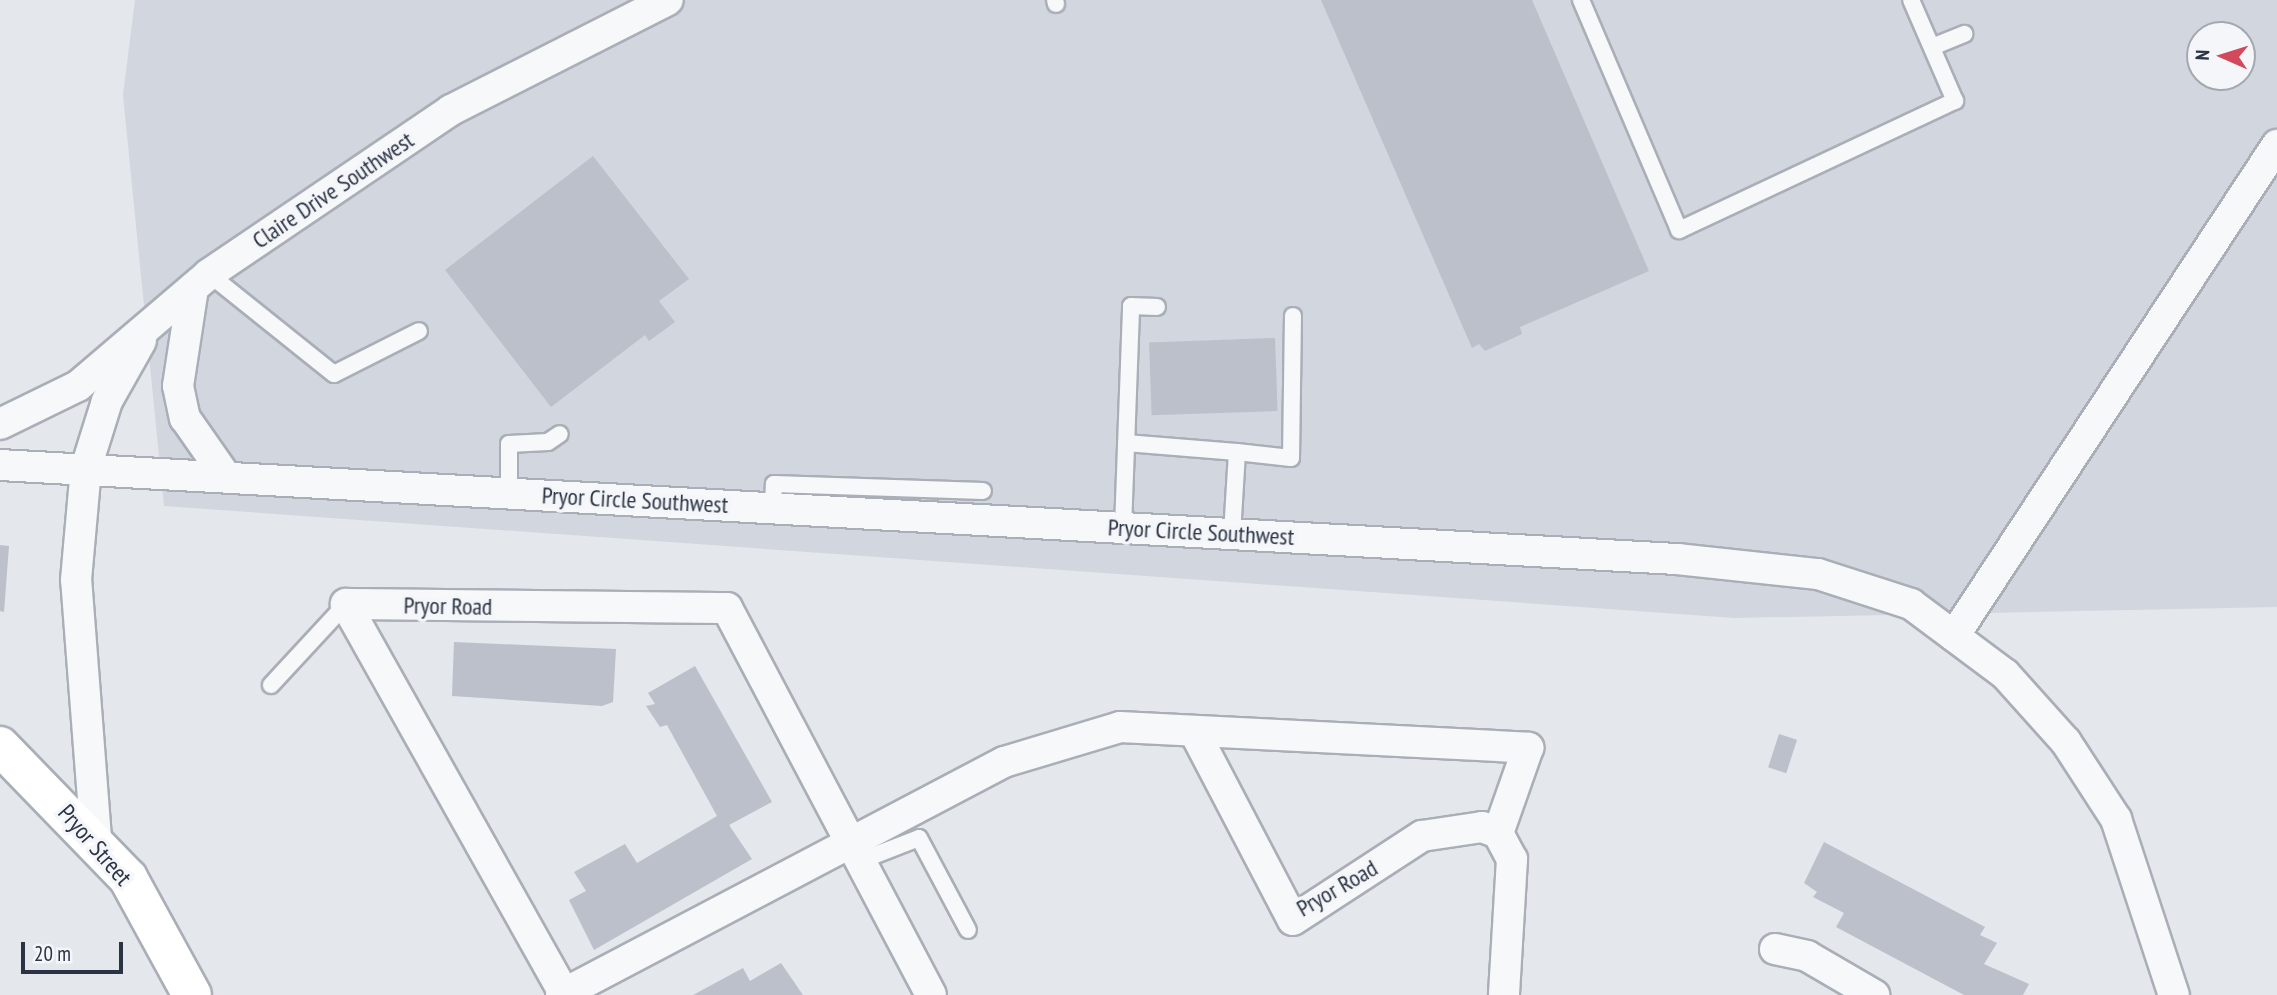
<!DOCTYPE html>
<html>
<head>
<meta charset="utf-8">
<style>
  body { margin:0 }
  #map { position:relative; width:2277px; height:995px; overflow:hidden; background:#e4e7ec; font-family:"PT Sans Narrow",sans-serif }
  div>[style] { position:absolute }
  .built>* { inset:0; background:#d2d6de }
  .building>* { inset:0; background:#bbc0ca; transform-origin:0 0 }
  .roads { filter:drop-shadow(2px 0 #a9aeb7) drop-shadow(-2px 0 #a9aeb7) drop-shadow(0 2px #a9aeb7) drop-shadow(0 -2px #a9aeb7) }
  .service>* { height:16px; margin:-8px; padding:0 8px; transform-origin:8px; border-radius:8px; background:#f7f8fa }
  .minor>* { height:30px; margin:-15px; padding:0 15px; transform-origin:15px; border-radius:15px; background:#f7f8fa }
  .secondary>* { height:38px; margin:-19px; padding:0 19px; transform-origin:19px; border-radius:19px; background:#fff }
  span { translate:-50% -50%; white-space:nowrap; text-align:center; line-height:1.15; -webkit-text-stroke:7px #f4f6f9; paint-order:stroke }
  .street-label { font-size:24px; color:#2b3445 }
  .north { position:absolute; left:2186px; top:21px; width:70px; height:70px; box-sizing:border-box; background:#f4f6f9; border:2px solid #a4a8b1; border-radius:50%; rotate:273deg; font-size:19px; font-weight:700; line-height:28px; text-align:center; color:#2b3445 }
  .north::after { content:''; display:block; margin:auto; width:24px; height:32px; background:#d1495b; clip-path:polygon(50% 0,100% 100%,50% 72%,0 100%) }
  .scale { position:absolute; left:21px; top:942px; width:102px; height:32px; box-sizing:border-box; border:4px solid #2b3445; border-top:0; padding-left:9px; font-size:21px; line-height:24px; white-space:nowrap; color:#2b3445; -webkit-text-stroke:5px #f4f6f9; paint-order:stroke }
</style>
</head>
<body>
<div id="map">
  <div class="built">
    <div style="clip-path:polygon(evenodd,135px 0,2277px 0,2277px 607px,1735px 618px,164px 506px,123px 95px,135px 0,2200px 35px,2242px 35px,2242px 77px,2200px 77px,2200px 35px)"></div>
  </div>
  <div class="building">
    <div style="clip-path:polygon(1321px 0,1532px 0,1649px 271px,1520px 327px,1522px 334px,1485px 351px,1479px 344px,1472px 348px)"></div>
    <div style="clip-path:polygon(593px 156px,689px 279px,659px 301px,675px 322px,649px 341px,645px 335px,551px 407px,445px 270px)"></div>
    <div style="left:1275px;top:338px;width:73px;height:126px;rotate:88deg"></div>
    <div style="clip-path:polygon(0 545px,9px 546px,4px 612px,0 611px)"></div>
    <div style="clip-path:polygon(454px 642px,616px 649px,613px 702px,602px 706px,452px 696px)"></div>
    <div style="clip-path:polygon(695px 666px,772px 802px,729px 825px,752px 859px,594px 950px,569px 900px,586px 891px,574px 872px,625px 844px,637px 863px,717px 816px,667px 725px,660px 727px,646px 706px,655px 704px,648px 693px)"></div>
    <div style="left:1779px;top:734px;width:19px;height:35px;rotate:18deg"></div>
    <div style="clip-path:polygon(1824px 842px,1985px 927px,1980px 935px,1997px 943px,1984px 964px,2029px 984px,2023px 995px,1964px 995px,1836px 927px,1844px 913px,1813px 897px,1817px 892px,1804px 883px)"></div>
    <div style="clip-path:polygon(781px 963px,803px 995px,693px 995px,743px 968px,750px 981px)"></div>
  </div>
  <div class="roads">
    <div class="service">
      <div style="left:1055px;top:0;width:4px;rotate:76deg"></div>
      <div style="left:1581px;top:0;width:250px;rotate:66.9deg"></div>
      <div style="left:1679px;top:230px;width:305px;rotate:-25.1deg"></div>
      <div style="left:1955px;top:101px;width:110px;rotate:-113.5deg"></div>
      <div style="left:1932px;top:47px;width:35px;rotate:-22deg"></div>
      <div style="left:209px;top:274px;width:160px;rotate:38.7deg"></div>
      <div style="left:334px;top:374px;width:95px;rotate:-26.8deg"></div>
      <div style="left:1126px;top:443px;width:111px;rotate:4.6deg"></div>
      <div style="left:509px;top:493px;width:49px;rotate:-90deg"></div>
      <div style="left:509px;top:444px;width:39px;rotate:-3deg"></div>
      <div style="left:548px;top:442px;width:14px;rotate:-34deg"></div>
      <div style="left:773px;top:508px;width:24px;rotate:-88deg"></div>
      <div style="left:774px;top:484px;width:209px;rotate:1.9deg"></div>
      <div style="left:1123px;top:528px;width:222px;rotate:-87.9deg"></div>
      <div style="left:1131px;top:306px;width:26px;rotate:2deg"></div>
      <div style="left:1232px;top:534px;width:82px;rotate:-86.5deg"></div>
      <div style="left:1237px;top:452px;width:54px;rotate:6.3deg"></div>
      <div style="left:1291px;top:458px;width:142px;rotate:-89.2deg"></div>
      <div style="left:271px;top:685px;width:110px;rotate:-47.2deg"></div>
      <div style="left:860px;top:861px;width:63px;rotate:-21.3deg"></div>
      <div style="left:919px;top:838px;width:104px;rotate:62deg"></div>
    </div>
    <div class="minor">
      <div style="left:193px;top:288px;width:99px;rotate:98.7deg"></div>
      <div style="left:178px;top:386px;width:33px;rotate:78deg"></div>
      <div style="left:185px;top:418px;width:68px;rotate:55.1deg"></div>
      <div style="left:0;top:424px;width:87px;rotate:-26deg"></div>
      <div style="left:78px;top:386px;width:172px;rotate:-40.5deg"></div>
      <div style="left:209px;top:274px;width:292px;rotate:-34.1deg"></div>
      <div style="left:451px;top:110px;width:243px;rotate:-26.9deg"></div>
      <div style="left:0;top:465px;width:1680px;rotate:3.21deg"></div>
      <div style="left:1677px;top:559px;width:142px;rotate:6.1deg"></div>
      <div style="left:1818px;top:574px;width:98px;rotate:17.9deg"></div>
      <div style="left:1911px;top:604px;width:117px;rotate:36.7deg"></div>
      <div style="left:2005px;top:674px;width:91px;rotate:48.1deg"></div>
      <div style="left:2066px;top:742px;width:92px;rotate:57deg"></div>
      <div style="left:2116px;top:819px;width:185px;rotate:71.8deg"></div>
      <div style="left:1954px;top:636px;width:588px;rotate:-56.66deg"></div>
      <div style="left:1194px;top:731px;width:213px;rotate:62.4deg"></div>
      <div style="left:1293px;top:920px;width:154px;rotate:-33.1deg"></div>
      <div style="left:1422px;top:836px;width:61px;rotate:-8.5deg"></div>
      <div style="left:1482px;top:827px;width:17px;rotate:21deg"></div>
      <div style="left:1498px;top:833px;width:30px;rotate:62deg"></div>
      <div style="left:1512px;top:859px;width:136px;rotate:93.4deg"></div>
      <div style="left:96px;top:838px;width:259px;rotate:-94.4deg"></div>
      <div style="left:76px;top:580px;width:112px;rotate:-84.9deg"></div>
      <div style="left:86px;top:468px;width:70px;rotate:-72.6deg"></div>
      <div style="left:107px;top:401px;width:69px;rotate:-60.5deg"></div>
      <div style="left:1775px;top:949px;width:33px;rotate:12deg"></div>
      <div style="left:1807px;top:956px;width:78px;rotate:30.2deg"></div>
      <div style="left:564px;top:993px;width:446px;rotate:-119.3deg"></div>
      <div style="left:346px;top:604px;width:381px;rotate:0.6deg"></div>
      <div style="left:727px;top:608px;width:437px;rotate:62.2deg"></div>
      <div style="left:561px;top:995px;width:501px;rotate:-27.74deg"></div>
      <div style="left:1004px;top:762px;width:121px;rotate:-16.8deg"></div>
      <div style="left:1120px;top:727px;width:409px;rotate:2.9deg"></div>
      <div style="left:1528px;top:748px;width:90px;rotate:109.4deg"></div>
    </div>
    <div class="secondary">
      <div style="left:0;top:746px;width:184px;rotate:45.9deg"></div>
      <div style="left:128px;top:878px;width:133px;rotate:61.3deg"></div>
    </div>
  </div>
  <div class="street-label">
    <span style="left:333px;top:190px;rotate:-34deg">Claire Drive Southwest</span>
    <span style="left:635px;top:500px;rotate:3deg">Pryor Circle Southwest</span>
    <span style="left:1201px;top:532px;rotate:3deg">Pryor Circle Southwest</span>
    <span style="left:448px;top:606px;rotate:1deg">Pryor Road</span>
    <span style="left:95px;top:845px;rotate:49deg">Pryor Street</span>
    <span style="left:1337px;top:888px;rotate:-30deg">Pryor Road</span>
  </div>
  <div class="north">N</div>
  <div class="scale">20 m</div>
</div>
</body>
</html>
